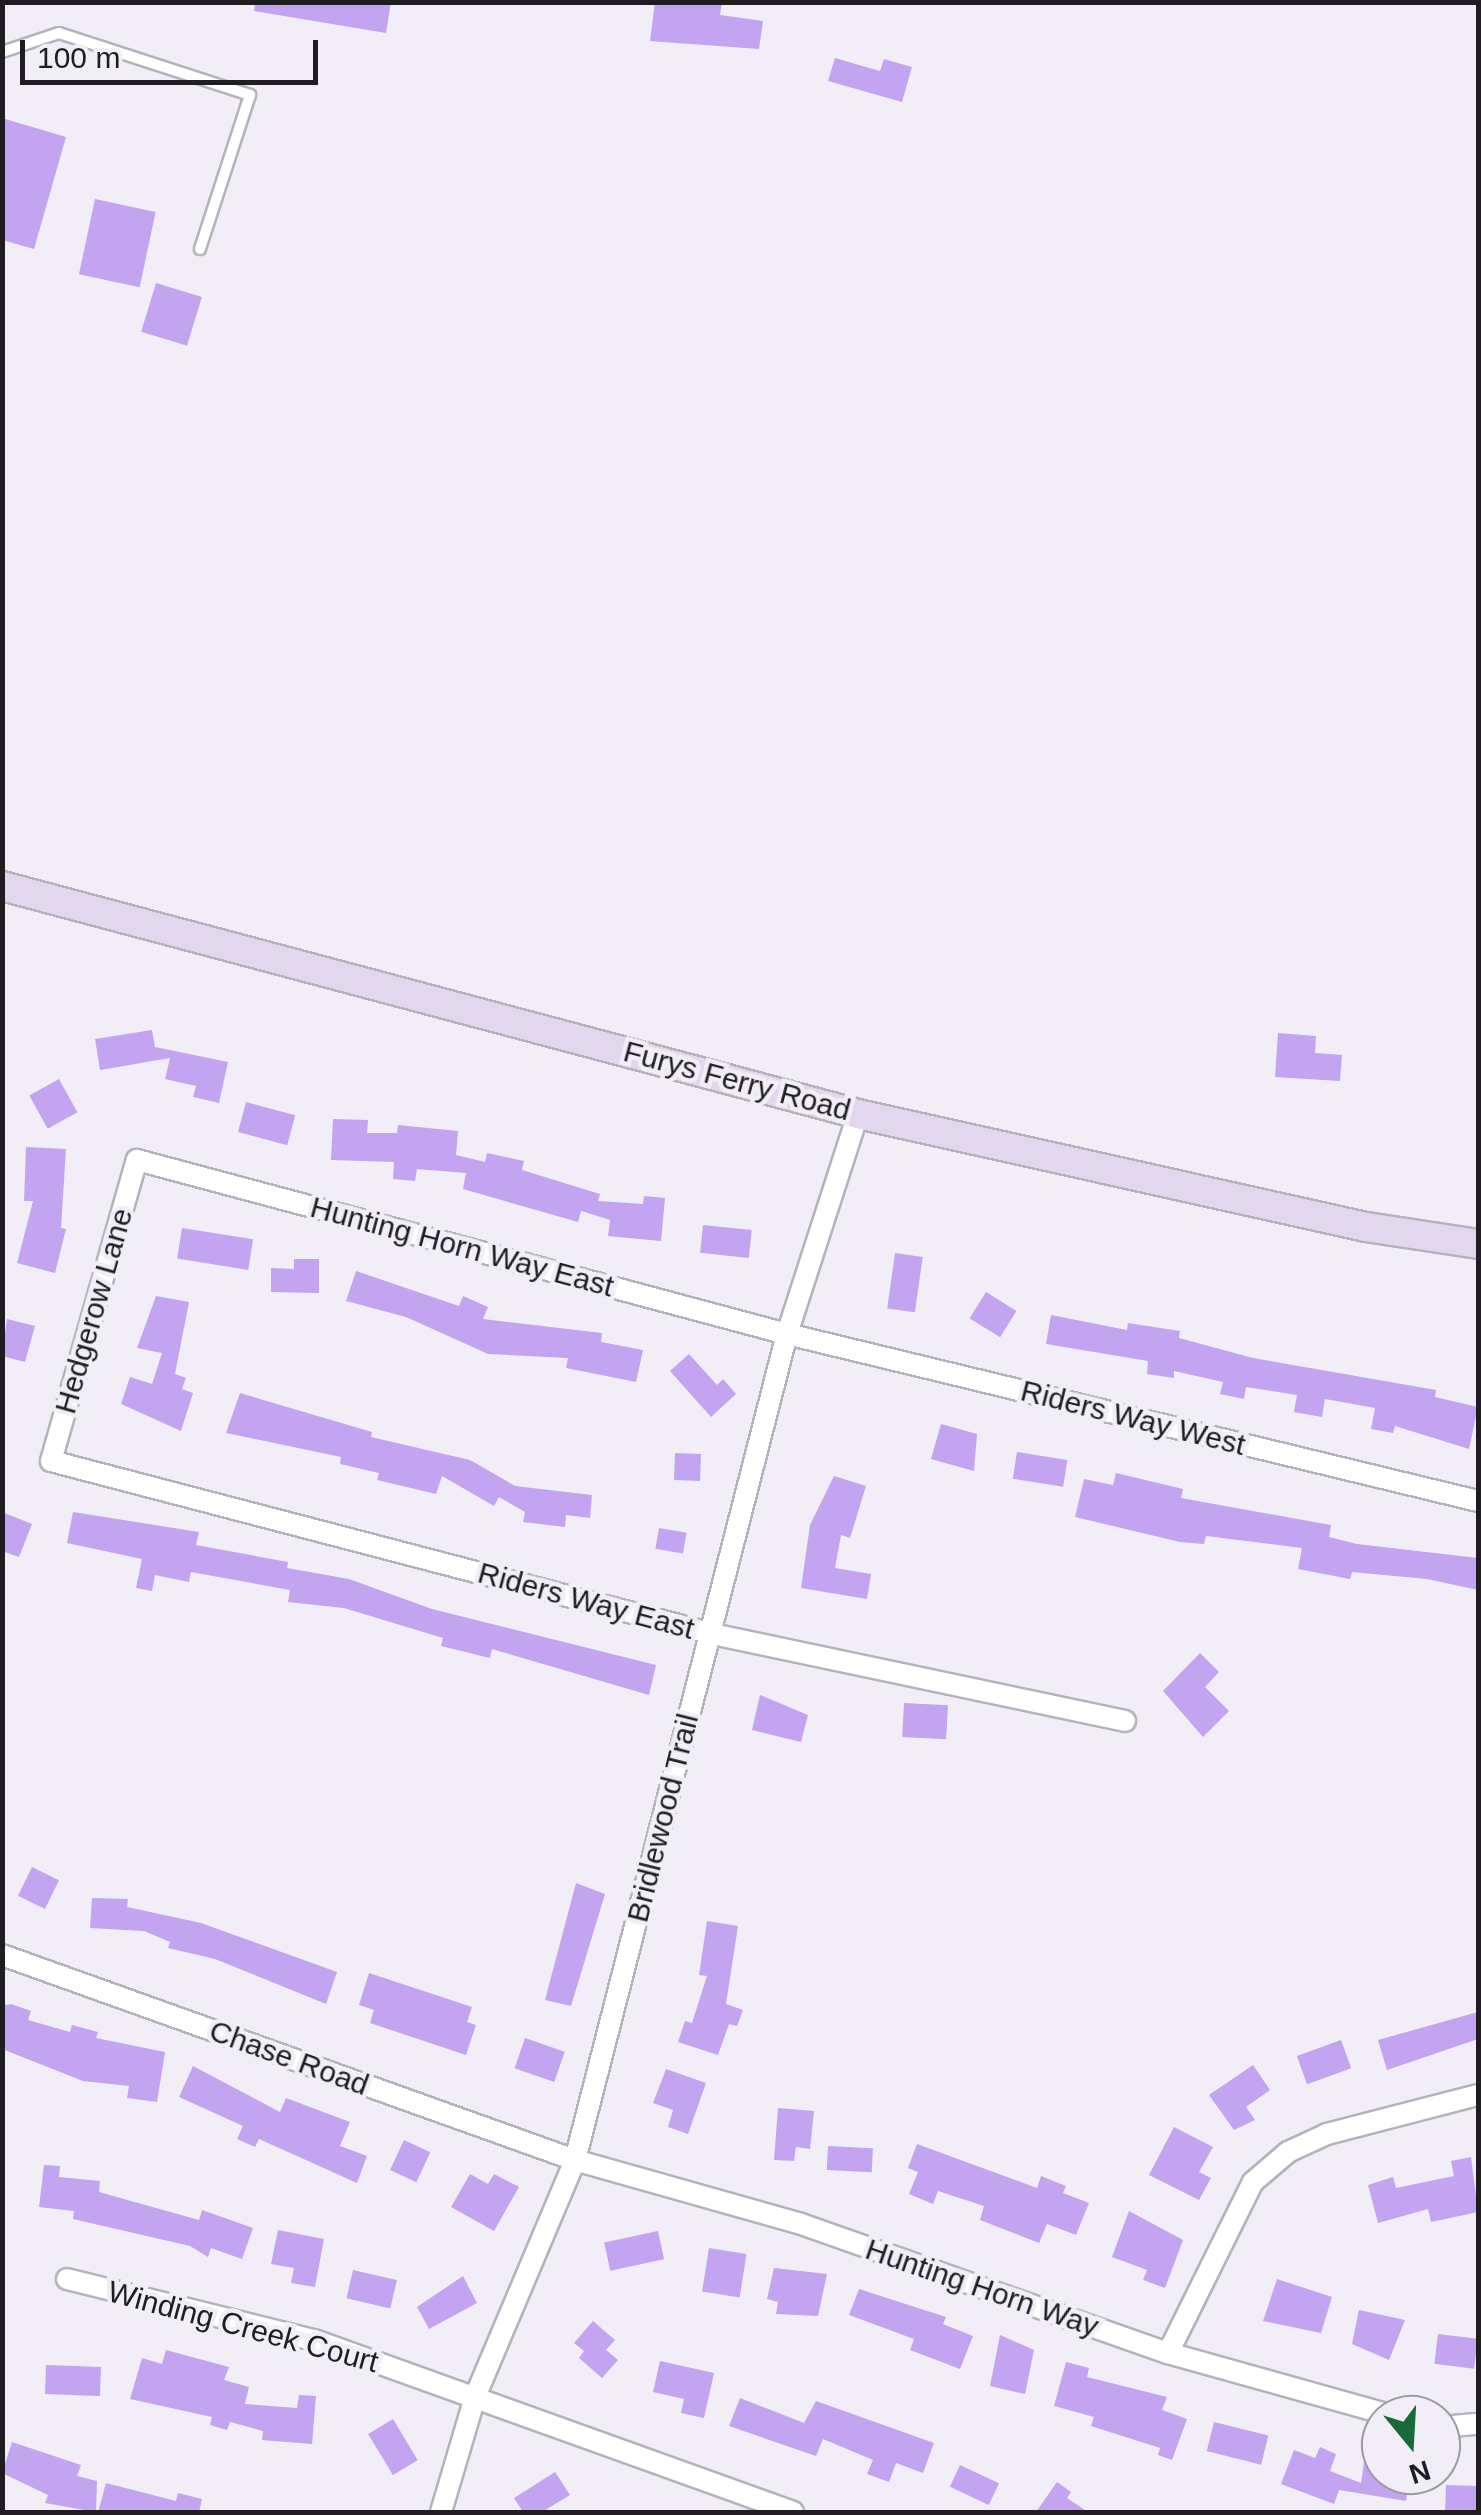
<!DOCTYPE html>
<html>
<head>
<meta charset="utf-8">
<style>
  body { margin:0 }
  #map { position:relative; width:1481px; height:2515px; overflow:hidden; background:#f1eef7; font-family:Helvetica,sans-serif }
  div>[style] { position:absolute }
  .building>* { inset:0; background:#c2a4f0; transform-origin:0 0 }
  .roads { filter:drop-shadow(2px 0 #b5b2bb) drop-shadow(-2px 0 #b5b2bb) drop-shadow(0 2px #b5b2bb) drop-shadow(0 -2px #b5b2bb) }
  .lane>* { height:10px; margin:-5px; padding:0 5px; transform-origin:5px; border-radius:5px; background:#fff }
  .street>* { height:20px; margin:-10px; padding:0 10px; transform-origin:10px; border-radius:10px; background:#fff }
  .secondary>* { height:28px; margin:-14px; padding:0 14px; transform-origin:14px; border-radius:14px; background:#e1d8ee }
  span { translate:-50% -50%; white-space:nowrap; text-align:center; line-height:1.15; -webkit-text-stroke:9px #f1eef7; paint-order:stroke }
  .street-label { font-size:30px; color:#1f1d21 }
  .frame { position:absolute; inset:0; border:5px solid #1f1d21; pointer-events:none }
  .north { position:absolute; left:1361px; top:2395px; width:100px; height:100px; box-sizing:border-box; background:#f1eef7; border:2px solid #9d9aa1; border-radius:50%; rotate:162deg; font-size:28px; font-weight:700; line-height:40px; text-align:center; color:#1f1d21 }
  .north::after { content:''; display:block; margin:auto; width:35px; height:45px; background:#196939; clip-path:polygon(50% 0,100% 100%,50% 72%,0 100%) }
  .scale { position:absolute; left:20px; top:40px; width:298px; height:45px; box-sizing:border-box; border:5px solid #1f1d21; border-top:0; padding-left:12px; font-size:30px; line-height:35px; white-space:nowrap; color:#1f1d21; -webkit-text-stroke:8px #f1eef7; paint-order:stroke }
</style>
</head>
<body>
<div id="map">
  <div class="building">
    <div style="clip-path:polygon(255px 2px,391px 2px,386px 33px,254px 11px)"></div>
    <div style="clip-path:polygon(655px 2px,722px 2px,720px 15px,763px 21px,759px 49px,650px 41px)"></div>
    <div style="clip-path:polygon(835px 58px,880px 71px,884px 59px,912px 67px,902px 102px,828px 81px)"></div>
    <div style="clip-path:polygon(2px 118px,66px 137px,34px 249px,2px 240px)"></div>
    <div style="left:95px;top:199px;width:62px;height:77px;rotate:12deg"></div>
    <div style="left:156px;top:283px;width:48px;height:51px;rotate:17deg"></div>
    <div style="clip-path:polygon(152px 1030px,155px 1047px,228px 1062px,219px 1103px,193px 1097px,196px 1086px,165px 1079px,170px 1058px,100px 1070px,95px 1039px)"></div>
    <div style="clip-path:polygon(1278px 1033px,1316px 1036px,1315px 1053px,1342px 1055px,1340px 1081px,1275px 1077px)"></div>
    <div style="left:59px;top:1079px;width:38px;height:34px;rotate:61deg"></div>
    <div style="left:246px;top:1102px;width:51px;height:31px;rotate:15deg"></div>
    <div style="clip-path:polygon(333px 1119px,368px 1120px,367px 1133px,397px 1133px,398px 1125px,458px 1131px,456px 1155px,485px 1162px,487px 1153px,524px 1161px,522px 1170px,600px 1194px,598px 1201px,643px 1204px,644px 1196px,665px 1198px,661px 1241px,608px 1236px,610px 1220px,581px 1211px,578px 1222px,463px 1189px,466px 1173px,417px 1169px,415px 1181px,393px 1179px,394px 1162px,331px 1160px)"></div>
    <div style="clip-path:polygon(26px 1147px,66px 1149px,61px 1228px,66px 1229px,55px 1273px,17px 1263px,33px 1201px,24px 1201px)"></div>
    <div style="left:703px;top:1225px;width:49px;height:28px;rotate:6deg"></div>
    <div style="left:182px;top:1228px;width:72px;height:31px;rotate:9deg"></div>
    <div style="left:895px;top:1253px;width:28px;height:56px;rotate:8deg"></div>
    <div style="clip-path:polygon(294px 1259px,319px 1259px,319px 1293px,271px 1292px,271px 1268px,294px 1269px)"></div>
    <div style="clip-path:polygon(356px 1271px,459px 1306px,463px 1296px,488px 1307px,483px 1319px,602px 1333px,601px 1342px,643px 1350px,636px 1382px,566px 1368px,568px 1358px,488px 1354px,406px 1317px,346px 1301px)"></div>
    <div style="left:986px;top:1292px;width:36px;height:31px;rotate:32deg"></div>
    <div style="clip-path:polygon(156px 1296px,189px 1302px,175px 1374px,186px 1378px,182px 1389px,193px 1393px,181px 1431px,121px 1404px,130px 1377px,152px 1384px,162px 1353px,137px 1348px)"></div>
    <div style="clip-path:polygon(1051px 1315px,1127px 1330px,1128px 1323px,1180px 1331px,1179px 1338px,1253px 1358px,1436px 1390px,1435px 1397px,1478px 1407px,1469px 1449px,1395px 1426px,1393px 1433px,1371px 1429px,1375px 1408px,1325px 1399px,1322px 1417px,1294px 1412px,1297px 1395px,1246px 1387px,1244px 1399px,1220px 1394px,1223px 1382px,1174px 1371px,1174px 1378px,1147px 1374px,1148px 1361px,1046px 1344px)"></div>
    <div style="clip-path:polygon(7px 1319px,35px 1326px,25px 1362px,2px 1356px)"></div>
    <div style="clip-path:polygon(689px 1354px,717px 1385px,723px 1379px,736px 1394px,711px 1417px,670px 1371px)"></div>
    <div style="clip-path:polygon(240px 1393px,372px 1432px,371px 1437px,470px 1460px,515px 1486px,592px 1495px,590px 1518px,566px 1515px,565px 1527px,523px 1522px,525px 1512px,499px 1497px,494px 1506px,442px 1476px,436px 1494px,377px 1480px,379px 1473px,340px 1464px,341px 1457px,226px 1433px)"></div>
    <div style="clip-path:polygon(941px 1424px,977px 1434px,974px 1471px,931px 1459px)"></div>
    <div style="left:1017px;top:1452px;width:51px;height:27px;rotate:9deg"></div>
    <div style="left:675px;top:1453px;width:26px;height:27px;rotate:2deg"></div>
    <div style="clip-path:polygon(1116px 1473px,1183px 1489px,1181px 1498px,1331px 1525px,1329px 1537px,1357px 1544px,1478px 1558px,1478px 1590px,1427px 1579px,1352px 1572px,1350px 1579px,1298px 1569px,1302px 1548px,1206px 1536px,1204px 1544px,1180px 1542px,1075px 1517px,1084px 1479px,1113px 1485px)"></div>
    <div style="clip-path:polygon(834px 1476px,866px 1486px,850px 1538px,841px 1535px,835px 1568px,871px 1574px,867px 1599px,801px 1588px,810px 1525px)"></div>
    <div style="clip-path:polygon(2px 1512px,32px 1524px,19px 1557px,2px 1551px)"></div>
    <div style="clip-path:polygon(73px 1512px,199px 1532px,196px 1545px,288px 1562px,287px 1568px,349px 1579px,432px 1609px,656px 1665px,649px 1695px,492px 1649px,490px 1658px,441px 1646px,443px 1638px,344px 1608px,288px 1602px,290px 1590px,191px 1572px,189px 1582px,155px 1575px,152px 1591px,136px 1588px,142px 1559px,67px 1543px)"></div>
    <div style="left:659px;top:1528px;width:28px;height:21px;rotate:10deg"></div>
    <div style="clip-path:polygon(1200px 1653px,1219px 1672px,1205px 1687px,1229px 1711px,1203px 1737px,1163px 1691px)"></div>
    <div style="clip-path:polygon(760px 1695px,808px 1715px,801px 1742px,752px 1730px)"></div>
    <div style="left:904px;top:1703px;width:44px;height:34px;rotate:3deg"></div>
    <div style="left:32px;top:1867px;width:30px;height:32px;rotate:26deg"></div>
    <div style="clip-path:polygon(576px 1883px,605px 1894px,571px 2006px,545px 2000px)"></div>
    <div style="clip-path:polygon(92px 1898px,128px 1899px,127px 1907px,201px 1923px,337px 1972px,326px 2004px,215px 1959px,168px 1948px,170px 1942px,144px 1931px,90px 1928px)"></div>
    <div style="clip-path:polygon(707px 1921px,738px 1926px,726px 2004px,743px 2010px,737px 2026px,729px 2024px,718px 2055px,678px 2042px,685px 2021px,692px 2023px,707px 1976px,699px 1975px)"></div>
    <div style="clip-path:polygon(369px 1973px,472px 2007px,467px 2022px,476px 2025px,466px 2055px,370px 2023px,374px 2010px,359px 2005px)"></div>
    <div style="clip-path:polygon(11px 2004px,31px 2011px,28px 2020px,70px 2032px,72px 2025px,98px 2032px,96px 2038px,165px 2052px,157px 2102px,127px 2098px,129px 2086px,83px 2081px,2px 2049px,2px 2006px)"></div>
    <div style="clip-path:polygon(1478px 2012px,1478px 2039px,1387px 2070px,1378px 2040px)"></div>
    <div style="left:525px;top:2038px;width:42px;height:32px;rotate:19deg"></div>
    <div style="left:1341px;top:2040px;width:30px;height:47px;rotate:70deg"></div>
    <div style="clip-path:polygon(1253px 2065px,1270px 2090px,1246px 2107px,1255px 2120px,1234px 2130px,1209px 2095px)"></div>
    <div style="clip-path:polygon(193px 2066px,280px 2112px,286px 2098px,350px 2122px,340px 2146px,367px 2156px,357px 2183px,259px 2139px,255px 2147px,237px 2139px,243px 2126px,179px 2097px)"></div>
    <div style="clip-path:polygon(666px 2069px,706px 2083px,688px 2134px,668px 2127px,673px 2110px,653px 2103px)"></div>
    <div style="clip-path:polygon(778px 2108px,814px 2111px,810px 2149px,796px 2147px,794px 2161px,774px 2160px)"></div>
    <div style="clip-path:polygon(1174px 2127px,1213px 2147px,1199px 2172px,1211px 2178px,1199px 2200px,1149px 2175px)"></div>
    <div style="left:404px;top:2140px;width:29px;height:33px;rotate:25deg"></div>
    <div style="clip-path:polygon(917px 2144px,1037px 2188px,1041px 2176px,1066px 2186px,1063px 2193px,1089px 2203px,1076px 2235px,1047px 2224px,1039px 2243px,980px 2220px,984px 2206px,938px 2191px,933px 2204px,909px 2194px,918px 2172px,908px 2168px)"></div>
    <div style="left:828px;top:2146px;width:45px;height:24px;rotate:3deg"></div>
    <div style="clip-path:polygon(1471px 2157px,1478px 2212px,1431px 2222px,1428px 2209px,1378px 2223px,1368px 2185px,1393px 2177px,1396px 2188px,1454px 2176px,1451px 2161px)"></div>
    <div style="clip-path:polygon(44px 2165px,60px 2166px,59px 2177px,100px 2181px,99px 2192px,199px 2220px,202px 2210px,253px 2228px,242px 2259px,211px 2248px,208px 2257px,190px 2246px,73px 2219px,74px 2211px,39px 2207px)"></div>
    <div style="clip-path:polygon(470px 2174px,488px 2184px,494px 2174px,519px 2187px,494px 2231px,451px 2207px)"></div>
    <div style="clip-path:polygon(1129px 2211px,1183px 2240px,1165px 2288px,1143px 2280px,1147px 2270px,1112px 2257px)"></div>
    <div style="clip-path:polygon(278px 2230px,324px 2239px,315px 2287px,291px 2283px,294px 2268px,271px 2264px)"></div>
    <div style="left:658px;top:2231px;width:29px;height:55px;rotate:78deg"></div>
    <div style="left:709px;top:2248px;width:38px;height:44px;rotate:9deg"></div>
    <div style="clip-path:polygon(774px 2268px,827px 2274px,818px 2316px,776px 2314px,778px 2302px,767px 2299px)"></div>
    <div style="left:353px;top:2270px;width:45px;height:29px;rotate:13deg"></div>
    <div style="clip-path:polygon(463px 2276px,477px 2303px,429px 2329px,417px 2307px)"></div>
    <div style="clip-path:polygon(1277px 2279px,1332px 2297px,1321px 2333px,1263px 2321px)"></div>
    <div style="clip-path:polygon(859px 2289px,946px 2317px,943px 2324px,973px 2336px,960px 2369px,910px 2350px,914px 2339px,849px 2315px)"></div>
    <div style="clip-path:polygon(1359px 2310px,1405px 2320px,1389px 2360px,1352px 2344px)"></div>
    <div style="clip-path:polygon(593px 2321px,615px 2340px,606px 2350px,618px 2360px,602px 2378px,579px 2358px,584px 2351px,574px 2343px)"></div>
    <div style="left:1438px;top:2334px;width:40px;height:30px;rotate:7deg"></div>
    <div style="clip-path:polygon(1000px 2335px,1034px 2350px,1025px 2394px,990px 2386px)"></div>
    <div style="clip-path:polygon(166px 2350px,229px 2367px,224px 2380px,249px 2387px,245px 2404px,297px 2408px,299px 2395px,316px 2396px,312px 2444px,262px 2440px,263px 2431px,230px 2422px,227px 2430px,210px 2425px,212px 2417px,130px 2399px,142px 2358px,162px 2364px)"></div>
    <div style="clip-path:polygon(660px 2361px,714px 2373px,704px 2418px,681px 2413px,684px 2399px,653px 2392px)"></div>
    <div style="clip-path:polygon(1066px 2362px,1089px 2368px,1087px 2377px,1167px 2397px,1162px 2410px,1187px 2419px,1172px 2460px,1158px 2455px,1160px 2448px,1091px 2426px,1094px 2417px,1054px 2406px)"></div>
    <div style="left:46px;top:2365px;width:55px;height:29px;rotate:2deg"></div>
    <div style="clip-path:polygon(740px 2398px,804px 2423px,816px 2401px,934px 2443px,923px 2473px,896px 2463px,889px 2482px,867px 2474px,873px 2460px,823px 2439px,816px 2456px,729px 2426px)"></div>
    <div style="left:393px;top:2419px;width:48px;height:29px;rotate:59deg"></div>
    <div style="left:1214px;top:2422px;width:56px;height:30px;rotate:14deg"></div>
    <div style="clip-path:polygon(12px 2442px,81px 2465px,77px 2476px,97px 2481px,96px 2512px,45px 2503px,48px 2495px,2px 2473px)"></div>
    <div style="clip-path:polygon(1320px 2447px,1336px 2454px,1330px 2471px,1361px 2483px,1364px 2462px,1381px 2465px,1381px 2475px,1410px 2475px,1406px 2501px,1339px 2490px,1334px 2504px,1281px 2484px,1294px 2450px,1315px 2458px)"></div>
    <div style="left:960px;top:2465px;width:43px;height:24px;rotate:25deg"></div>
    <div style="clip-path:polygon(555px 2472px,570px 2495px,542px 2512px,523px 2512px,514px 2498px)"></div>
    <div style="clip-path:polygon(1057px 2482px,1071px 2492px,1067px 2498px,1088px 2512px,1036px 2512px)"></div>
    <div style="clip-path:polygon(106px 2483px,176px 2501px,178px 2493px,202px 2499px,199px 2512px,98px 2512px)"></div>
    <div style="left:1446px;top:2485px;width:32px;height:27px;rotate:2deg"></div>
  </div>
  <div class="roads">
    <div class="lane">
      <div style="left:2px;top:52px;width:60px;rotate:-18.4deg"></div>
      <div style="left:59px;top:33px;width:201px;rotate:18deg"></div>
      <div style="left:250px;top:95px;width:162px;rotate:108deg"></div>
    </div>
    <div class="street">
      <div style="left:1125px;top:1721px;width:425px;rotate:-168.1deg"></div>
      <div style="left:709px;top:1633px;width:680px;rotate:-165.35deg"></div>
      <div style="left:51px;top:1461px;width:313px;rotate:-74.1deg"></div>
      <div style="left:137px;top:1160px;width:673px;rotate:14.99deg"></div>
      <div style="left:787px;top:1334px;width:711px;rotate:13.59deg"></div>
      <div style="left:2px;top:1955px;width:609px;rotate:19.69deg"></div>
      <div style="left:575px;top:2160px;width:235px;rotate:15.8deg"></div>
      <div style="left:801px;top:2224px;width:389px;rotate:19.4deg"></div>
      <div style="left:1168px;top:2353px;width:230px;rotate:15.6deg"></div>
      <div style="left:67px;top:2279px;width:254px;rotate:13.9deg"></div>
      <div style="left:314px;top:2340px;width:509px;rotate:19.75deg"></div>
      <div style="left:1168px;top:2353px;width:191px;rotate:-63.6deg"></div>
      <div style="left:1253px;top:2182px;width:46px;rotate:-40.6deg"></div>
      <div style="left:1288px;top:2152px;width:43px;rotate:-24.8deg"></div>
      <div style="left:1327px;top:2134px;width:156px;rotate:-14.5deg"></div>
      <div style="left:1441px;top:2427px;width:37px;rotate:-5deg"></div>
      <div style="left:441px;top:2512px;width:120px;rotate:-73.5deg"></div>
      <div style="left:475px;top:2397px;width:257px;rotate:-67.1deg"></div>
      <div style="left:575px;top:2160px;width:853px;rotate:-75.61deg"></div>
      <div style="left:787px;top:1334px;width:231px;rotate:-72.1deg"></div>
    </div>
    <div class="secondary">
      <div style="left:2px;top:886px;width:886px;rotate:14.91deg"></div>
      <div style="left:858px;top:1114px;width:520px;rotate:12.54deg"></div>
      <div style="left:1366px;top:1227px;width:113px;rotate:8.6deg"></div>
    </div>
  </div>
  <div class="street-label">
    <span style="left:737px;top:1081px;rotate:15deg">Furys Ferry Road</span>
    <span style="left:462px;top:1247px;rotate:15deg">Hunting Horn Way East</span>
    <span style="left:94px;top:1311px;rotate:-74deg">Hedgerow Lane</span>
    <span style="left:1133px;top:1418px;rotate:14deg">Riders Way West</span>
    <span style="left:586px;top:1601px;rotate:15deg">Riders Way East</span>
    <span style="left:663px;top:1818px;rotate:-76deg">Bridlewood Trail</span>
    <span style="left:289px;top:2058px;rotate:20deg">Chase Road</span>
    <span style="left:982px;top:2288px;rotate:19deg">Hunting Horn Way</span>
    <span style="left:243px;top:2327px;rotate:15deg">Winding Creek Court</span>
  </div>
  <div class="frame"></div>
  <div class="north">N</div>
  <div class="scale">100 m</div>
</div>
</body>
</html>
